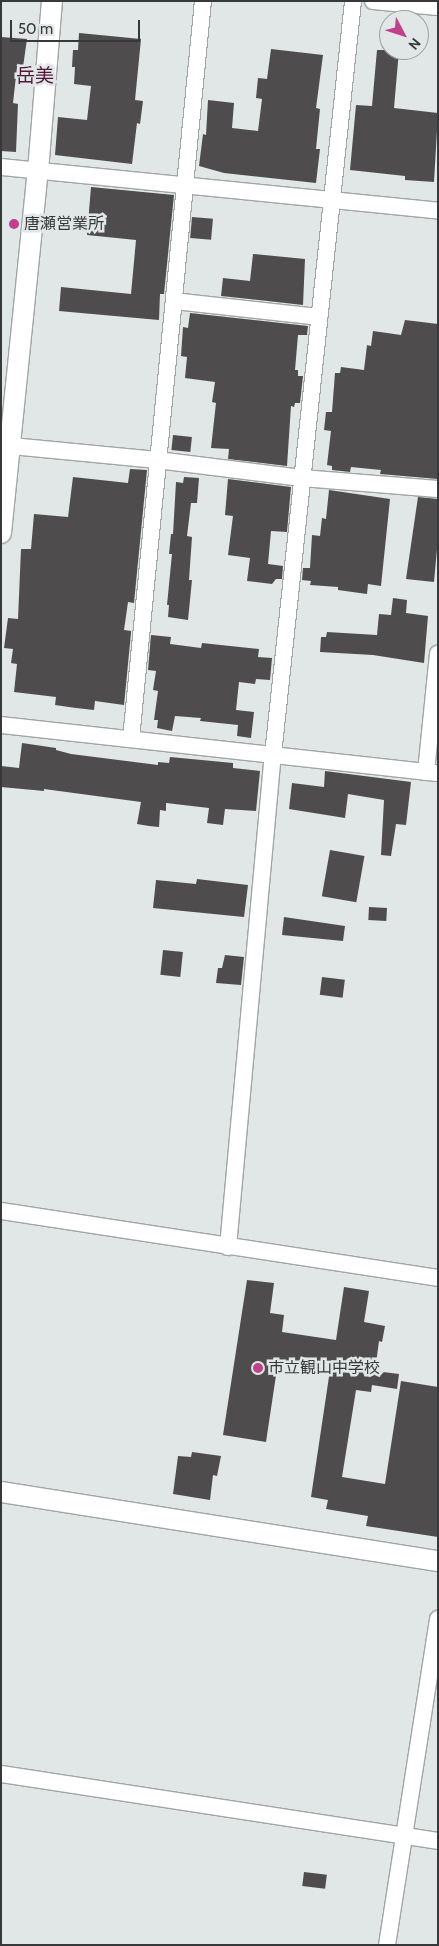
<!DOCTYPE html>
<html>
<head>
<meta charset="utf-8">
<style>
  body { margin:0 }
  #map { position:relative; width:439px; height:1946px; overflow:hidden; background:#e1e6e6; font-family:Cabin,"Noto Sans JP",sans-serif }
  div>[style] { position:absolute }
  .building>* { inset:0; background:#4f4c4d; transform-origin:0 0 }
  .roads { filter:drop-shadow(1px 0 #a1a5a5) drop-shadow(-1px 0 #a1a5a5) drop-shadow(0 1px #a1a5a5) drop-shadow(0 -1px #a1a5a5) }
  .minor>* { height:16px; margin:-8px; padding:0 8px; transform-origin:8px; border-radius:8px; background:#fff }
  .tertiary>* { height:20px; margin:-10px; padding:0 10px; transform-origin:10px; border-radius:10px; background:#fff }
  .dots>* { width:14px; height:14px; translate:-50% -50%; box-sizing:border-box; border:2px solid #e1e6e6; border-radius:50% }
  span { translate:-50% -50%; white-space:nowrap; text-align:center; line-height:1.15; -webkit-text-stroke:5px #e1e6e6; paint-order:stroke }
  .poi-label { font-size:16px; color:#373839 }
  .left { translate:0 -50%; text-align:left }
  .quarter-label { font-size:19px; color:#53163b }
  .frame { position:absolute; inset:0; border:2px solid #373839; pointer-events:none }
  .north { position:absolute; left:379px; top:10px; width:50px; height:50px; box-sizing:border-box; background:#e1e6e6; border:1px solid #9da0a1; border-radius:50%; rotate:130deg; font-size:14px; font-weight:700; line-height:20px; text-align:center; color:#373839 }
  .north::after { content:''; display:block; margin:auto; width:18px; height:22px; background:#bf408d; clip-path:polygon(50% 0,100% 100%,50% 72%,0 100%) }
  .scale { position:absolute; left:10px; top:20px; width:130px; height:22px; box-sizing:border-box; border:2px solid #373839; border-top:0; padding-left:6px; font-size:15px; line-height:18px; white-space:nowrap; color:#373839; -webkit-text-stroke:4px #e1e6e6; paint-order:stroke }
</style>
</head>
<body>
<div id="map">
  <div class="building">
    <div style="clip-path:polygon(79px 33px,141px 39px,135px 100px,143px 101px,140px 124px,137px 123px,132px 164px,55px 155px,58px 117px,87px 120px,91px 86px,74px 84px,75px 67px,72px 67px,73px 50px,78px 50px)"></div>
    <div style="clip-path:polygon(1px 37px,27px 39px,23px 67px,17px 67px,13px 103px,18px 104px,16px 152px,1px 151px)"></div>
    <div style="clip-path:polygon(271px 49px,323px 55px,316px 108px,320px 109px,316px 149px,320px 149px,316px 183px,224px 173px,199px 166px,203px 134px,206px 135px,208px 100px,234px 103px,232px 128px,258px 131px,262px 99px,256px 98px,258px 78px,267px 79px)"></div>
    <div style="clip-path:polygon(377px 50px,399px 50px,394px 108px,438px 113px,434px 182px,405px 180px,405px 176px,350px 170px,356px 105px,372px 106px)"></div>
    <div style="clip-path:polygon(91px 187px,174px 195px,164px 294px,160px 294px,159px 320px,59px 311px,61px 287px,131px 294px,136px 240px,87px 235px)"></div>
    <div style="left:192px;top:217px;width:21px;height:21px;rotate:5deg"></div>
    <div style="clip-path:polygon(253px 254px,305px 259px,303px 305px,221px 296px,223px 278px,250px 281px)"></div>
    <div style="clip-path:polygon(190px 313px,308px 326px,307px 335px,298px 335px,295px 370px,298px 370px,298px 376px,303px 376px,300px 403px,295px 403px,294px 407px,291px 406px,287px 466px,228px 459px,229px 449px,211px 448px,216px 403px,212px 402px,215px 382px,185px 378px,187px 357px,181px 356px,183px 327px,188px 328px)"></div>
    <div style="clip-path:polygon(405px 320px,438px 324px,438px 479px,380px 474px,381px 470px,351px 467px,350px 472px,332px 470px,332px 466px,327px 465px,331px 431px,324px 430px,326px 412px,332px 412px,335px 373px,340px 373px,341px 367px,364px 370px,367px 345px,371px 346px,373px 331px,401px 335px)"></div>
    <div style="left:173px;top:435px;width:19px;height:15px;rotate:6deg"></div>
    <div style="clip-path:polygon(130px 469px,147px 470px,134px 603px,128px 602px,124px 630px,131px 631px,131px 633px,124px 705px,95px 701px,94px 710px,76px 708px,55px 705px,56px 697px,14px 692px,17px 664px,11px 663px,13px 649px,4px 648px,8px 618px,18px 619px,21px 549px,31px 549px,34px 514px,68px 517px,73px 477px,128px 483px)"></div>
    <div style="clip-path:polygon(184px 477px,199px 478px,197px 503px,191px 503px,187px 536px,192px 537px,189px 580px,192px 580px,188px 620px,168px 617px,169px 605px,167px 605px,172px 554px,169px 554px,171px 534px,173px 534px,176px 482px,183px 483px)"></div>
    <div style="clip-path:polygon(228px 479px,291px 487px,287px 532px,271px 531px,268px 564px,283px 566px,282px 579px,276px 579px,272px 584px,247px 581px,250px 558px,228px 555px,233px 516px,225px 515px)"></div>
    <div style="clip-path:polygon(329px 490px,390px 499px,381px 586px,368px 584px,367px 594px,338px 590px,338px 587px,310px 585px,311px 581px,302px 580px,303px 568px,310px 568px,312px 535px,320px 536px,322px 518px,326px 519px)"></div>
    <div style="clip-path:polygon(418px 497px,438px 499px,437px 549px,434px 582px,406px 579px)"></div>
    <div style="clip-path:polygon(393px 598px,407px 600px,406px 613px,428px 616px,424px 663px,373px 655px,320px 652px,321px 637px,326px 637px,327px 632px,377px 635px,379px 614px,391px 615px)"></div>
    <div style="clip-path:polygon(151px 635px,171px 637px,170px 644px,201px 648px,202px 643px,259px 649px,258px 657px,272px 658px,270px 680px,256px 679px,255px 684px,239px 682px,236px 710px,254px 712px,251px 738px,237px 736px,238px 725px,200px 721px,201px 718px,175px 716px,172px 731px,157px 728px,158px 720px,154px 720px,158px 691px,153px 690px,156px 671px,148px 670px)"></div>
    <div style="clip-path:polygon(22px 743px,56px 748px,56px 750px,71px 754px,158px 765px,158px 762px,169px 763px,170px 757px,233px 763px,233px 768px,260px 771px,256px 811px,225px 809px,223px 825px,207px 823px,209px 808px,166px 803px,166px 811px,160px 810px,159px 827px,149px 826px,137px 824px,141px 802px,44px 789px,44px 791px,1px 787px,1px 766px,19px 768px)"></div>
    <div style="clip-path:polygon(325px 771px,411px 782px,406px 825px,396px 824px,391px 856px,381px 855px,384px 800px,348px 794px,345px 818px,289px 809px,292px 783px,324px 787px)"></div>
    <div style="left:330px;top:850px;width:35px;height:47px;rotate:10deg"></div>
    <div style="clip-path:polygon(197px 879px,248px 885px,244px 917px,153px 908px,156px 880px,196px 884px)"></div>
    <div style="left:369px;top:907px;width:18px;height:13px;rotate:3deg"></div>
    <div style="clip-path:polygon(284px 917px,345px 926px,343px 941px,282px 935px)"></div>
    <div style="left:163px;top:950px;width:20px;height:25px;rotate:6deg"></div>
    <div style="clip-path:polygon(225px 955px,244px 957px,241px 985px,216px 983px,218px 968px,222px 968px)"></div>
    <div style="left:322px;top:977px;width:23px;height:18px;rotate:7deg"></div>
    <div style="clip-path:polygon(247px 1280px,274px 1283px,270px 1313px,284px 1315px,282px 1332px,336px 1340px,344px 1287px,369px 1291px,364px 1322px,385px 1326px,382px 1342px,379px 1341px,375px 1371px,399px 1374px,397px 1389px,372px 1385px,371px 1392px,356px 1390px,342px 1477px,385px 1484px,401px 1381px,438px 1387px,438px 1537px,366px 1526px,368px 1516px,326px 1509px,328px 1500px,311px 1497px,330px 1370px,278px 1362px,266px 1442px,223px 1435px)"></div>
    <div style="clip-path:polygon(192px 1452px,221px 1456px,217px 1476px,213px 1475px,210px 1500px,173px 1494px,178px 1456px,191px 1457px)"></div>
    <div style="left:304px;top:1872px;width:23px;height:14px;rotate:7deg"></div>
  </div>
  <div class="roads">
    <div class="minor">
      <div style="left:373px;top:1px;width:65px;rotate:5.3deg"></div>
      <div style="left:1px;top:167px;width:439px;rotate:5.7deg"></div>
      <div style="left:174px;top:301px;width:146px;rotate:6.3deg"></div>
      <div style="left:1px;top:445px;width:157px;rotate:5.5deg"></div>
      <div style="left:157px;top:460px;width:146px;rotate:7.1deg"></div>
      <div style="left:302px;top:478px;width:136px;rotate:4.6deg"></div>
      <div style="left:1px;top:725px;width:440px;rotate:6.3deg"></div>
      <div style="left:131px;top:739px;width:742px;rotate:-84.43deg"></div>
      <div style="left:426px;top:772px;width:119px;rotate:-84.2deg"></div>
      <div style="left:1px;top:1211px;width:442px;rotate:8.7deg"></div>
      <div style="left:228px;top:1247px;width:494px;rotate:-84.8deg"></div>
      <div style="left:273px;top:755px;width:758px;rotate:-83.94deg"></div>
      <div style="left:1px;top:1774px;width:442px;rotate:8.7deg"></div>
      <div style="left:387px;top:1945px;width:330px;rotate:-81.1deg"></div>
    </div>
    <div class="tertiary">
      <div style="left:1px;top:533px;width:364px;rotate:-84.2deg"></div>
      <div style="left:38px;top:171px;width:171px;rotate:-85.3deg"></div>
      <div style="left:1px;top:1492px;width:442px;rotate:9deg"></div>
    </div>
  </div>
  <div class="dots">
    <div style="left:14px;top:224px;background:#bf408d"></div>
    <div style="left:258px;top:1368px;background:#bf408d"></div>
  </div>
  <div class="poi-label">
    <span class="left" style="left:24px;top:224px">唐瀬営業所</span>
    <span class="left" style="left:268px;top:1368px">市立観山中学校</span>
  </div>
  <div class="quarter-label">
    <span style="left:35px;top:76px">岳美</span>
  </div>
  <div class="frame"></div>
  <div class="north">N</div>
  <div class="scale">50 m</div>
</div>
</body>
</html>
